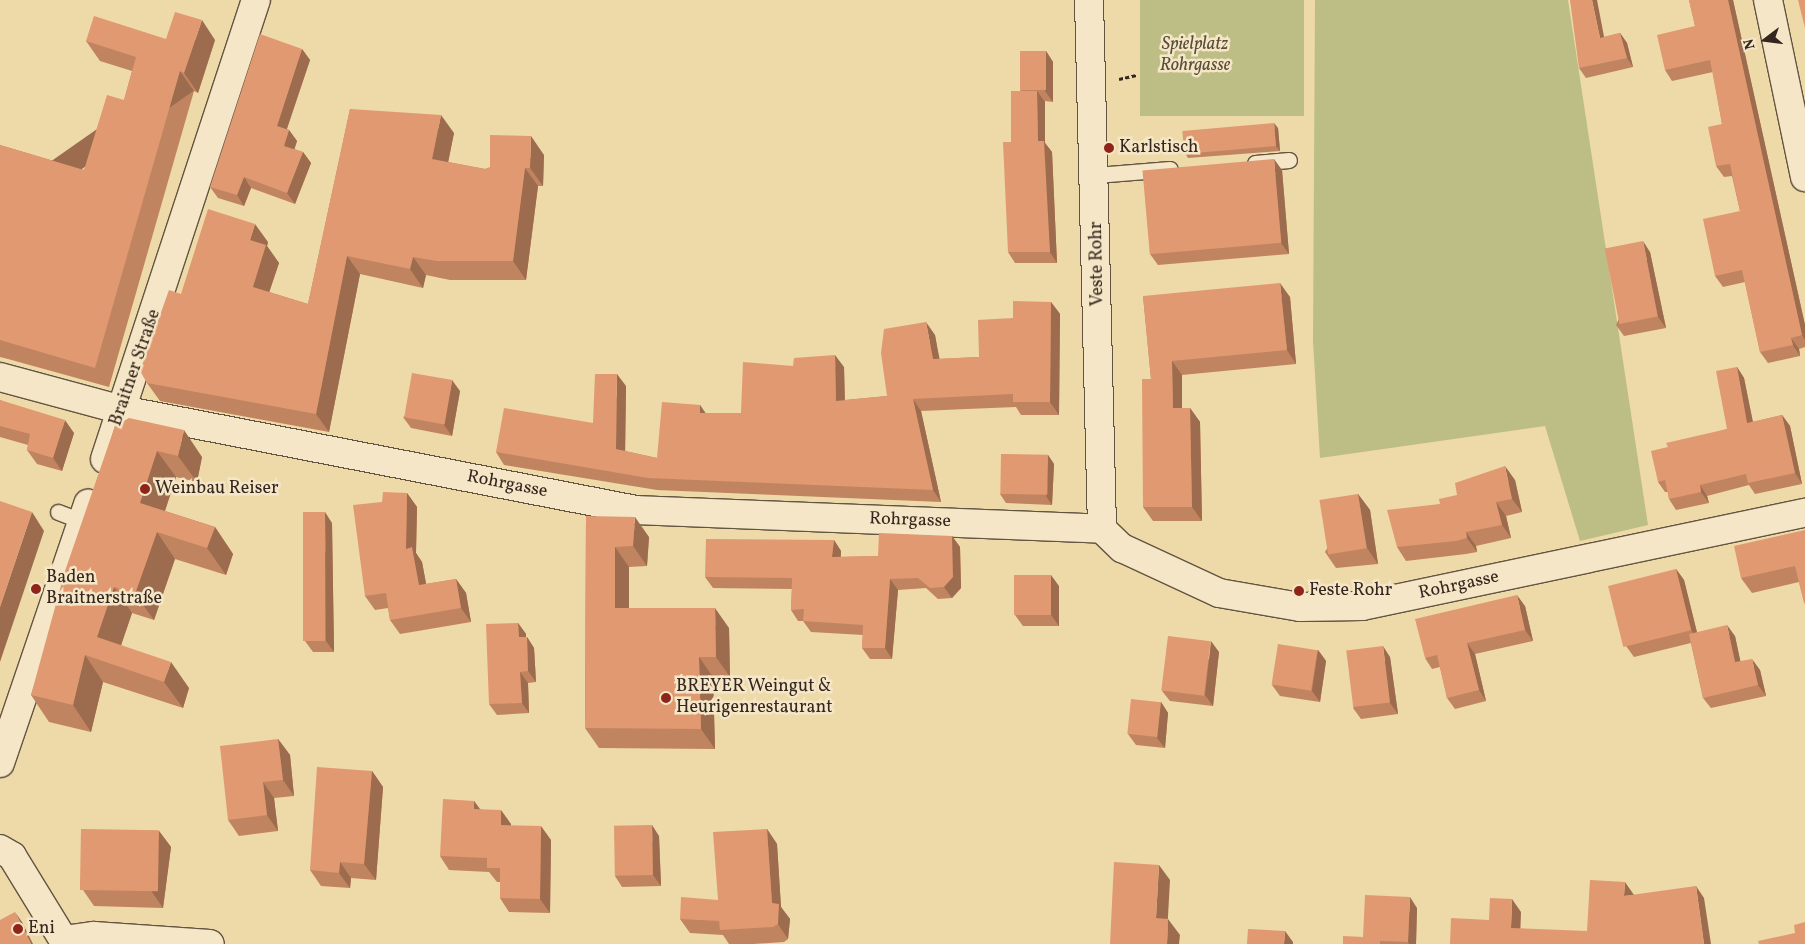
<!DOCTYPE html>
<html>
<head>
<meta charset="utf-8">
<style>
  body { margin:0 }
  #map { position:relative; width:1805px; height:944px; overflow:hidden; background:#eed9a8; font-family:Vollkorn,serif }
  div>[style] { position:absolute }
  .green>* { inset:0; background:#bcbe85; transform-origin:0 0 }
  .path>* { height:3px; margin-top:-1.5px; transform-origin:0; background:repeating-linear-gradient(90deg,#35271f 0 4px,transparent 0 6.5px) }
  .roads { filter:drop-shadow(1px 0 #635441) drop-shadow(-1px 0 #635441) drop-shadow(0 1px #635441) drop-shadow(0 -1px #635441) }
  .service>* { height:15px; margin:-7.5px; padding:0 7.5px; transform-origin:7.5px; border-radius:7.5px; background:#f4e6c6 }
  .minor>* { height:28px; margin:-14px; padding:0 14px; transform-origin:14px; border-radius:14px; background:#f4e6c6 }
  .secondary>* { height:28px; margin:-14px; padding:0 14px; transform-origin:14px; border-radius:14px; background:#f4e6c6 }
  .wall>* { inset:0; background:#c18460 }
  .shaded-wall>* { inset:0; background:#9d6b4e; transform-origin:0 0 }
  .building>* { inset:0; background:#e09970; transform-origin:0 0 }
  .dots>* { width:14px; height:14px; translate:-50% -50%; box-sizing:border-box; border:2px solid #f4e6c6; border-radius:50% }
  span { translate:-50% -50%; white-space:nowrap; text-align:center; line-height:1.15; -webkit-text-stroke:5px #f4e6c6; paint-order:stroke }
  .park-label { font-size:18px; color:#574d38; font-style:italic }
  .poi-label { font-size:18px; color:#35271f }
  .left { translate:0 -50%; text-align:left }
  .street-label { font-size:18px; color:#35271f }
  .north { position:absolute; left:1740px; top:15px; width:50px; height:50px; -webkit-text-stroke:4px #f4e6c6; paint-order:stroke; rotate:255deg; font-size:14px; font-weight:700; line-height:20px; text-align:center; color:#35271f }
  .north::after { content:''; display:block; margin:auto; width:18px; height:22px; background:#35271f; clip-path:polygon(50% 0,100% 100%,50% 72%,0 100%) }
</style>
</head>
<body>
<div id="map">
  <div class="green">
    <div style="left:1140px;top:0;width:164px;height:116px"></div>
    <div style="clip-path:polygon(1315px 0,1568px 0,1648px 525px,1580px 541px,1545px 426px,1320px 458px,1313px 341px)"></div>
  </div>
  <div class="path">
    <div style="left:1119px;top:79px;width:18px;rotate:-13deg"></div>
  </div>
  <div class="roads">
    <div class="service">
      <div style="left:1255px;top:163px;width:34px;rotate:-5deg"></div>
      <div style="left:1096px;top:175px;width:74px;rotate:-4.6deg"></div>
      <div style="left:58px;top:512px;width:26px;rotate:21deg"></div>
    </div>
    <div class="minor">
      <div style="left:1089px;top:0;width:529px;rotate:88.59deg"></div>
      <div style="left:1768px;top:0;width:181px;rotate:78.2deg"></div>
      <div style="left:0;top:377px;width:126px;rotate:15.1deg"></div>
      <div style="left:122px;top:410px;width:524px;rotate:11.01deg"></div>
      <div style="left:636px;top:510px;width:466px;rotate:2.3deg"></div>
      <div style="left:1102px;top:529px;width:28px;rotate:44deg"></div>
      <div style="left:1122px;top:548px;width:107px;rotate:24.9deg"></div>
      <div style="left:1219px;top:593px;width:82px;rotate:9.8deg"></div>
      <div style="left:1300px;top:607px;width:62px;rotate:-0.9deg"></div>
      <div style="left:1362px;top:606px;width:453px;rotate:-11.9deg"></div>
      <div style="left:0;top:849px;width:14px;rotate:30deg"></div>
      <div style="left:12px;top:856px;width:103px;rotate:58.5deg"></div>
      <div style="left:64px;top:940px;width:30px;rotate:-8deg"></div>
      <div style="left:94px;top:936px;width:116px;rotate:3.9deg"></div>
    </div>
    <div class="secondary">
      <div style="left:105px;top:459px;width:483px;rotate:-71.8deg"></div>
      <div style="left:0;top:763px;width:274px;rotate:-71.2deg"></div>
    </div>
  </div>
  <div class="wall">
    <div style="clip-path:polygon(1689px 0,1733px 0,1805px 325px,1805px 347px,1799px 349px,1800px 356px,1768px 363px,1760px 352px,1745px 282px,1723px 287px,1715px 276px,1740px 211px,1732px 176px,1724px 177px,1716px 166px,1722px 124px,1713px 72px,1672px 81px,1665px 70px,1695px 26px)"></div>
    <div style="clip-path:polygon(1620px 33px,1627px 43px,1633px 67px,1586px 78px,1579px 68px,1604px 37px)"></div>
    <div style="clip-path:polygon(166px 39px,215px 40px,198px 93px,194px 91px,109px 387px,8px 359px,0 357px,0 145px,84px 170px,124px 100px,132px 71px,100px 61px,86px 41px)"></div>
    <div style="clip-path:polygon(302px 49px,310px 60px,287px 129px,289px 130px,297px 141px,294px 149px,303px 152px,311px 163px,295px 204px,251px 188px,244px 206px,218px 198px,210px 187px)"></div>
    <div style="clip-path:polygon(1046px 51px,1053px 62px,1053px 102px,1045px 101px,1045px 143px,1052px 152px,1057px 263px,1015px 263px,1008px 252px,1011px 142px,1020px 91px)"></div>
    <div style="clip-path:polygon(350px 109px,454px 133px,448px 162px,485px 169px,544px 155px,543px 186px,538px 186px,526px 280px,450px 280px,426px 275px,423px 288px,360px 274px,329px 432px,160px 401px,147px 383px,181px 294px,268px 242px,267px 246px,279px 263px,269px 292px,308px 304px)"></div>
    <div style="clip-path:polygon(1278px 128px,1280px 151px,1188px 158px,1185px 153px)"></div>
    <div style="clip-path:polygon(1282px 170px,1289px 254px,1158px 265px,1150px 254px)"></div>
    <div style="clip-path:polygon(1650px 252px,1666px 328px,1624px 336px,1616px 325px)"></div>
    <div style="clip-path:polygon(1143px 296px,1290px 297px,1296px 364px,1182px 375px,1182px 408px,1190px 408px,1200px 422px,1202px 521px,1153px 521px,1143px 507px,1151px 379px)"></div>
    <div style="clip-path:polygon(1051px 302px,1060px 314px,1059px 415px,1021px 415px,1016px 407px,921px 411px,941px 502px,657px 490px,504px 465px,496px 452px,593px 423px,626px 386px,625px 451px,657px 458px,700px 405px,705px 413px,741px 413px,793px 366px,844px 367px,845px 400px,887px 396px,935px 335px,939px 359px,979px 357px,1013px 318px)"></div>
    <div style="clip-path:polygon(1737px 367px,1744px 378px,1753px 422px,1782px 415px,1790px 426px,1802px 484px,1755px 494px,1749px 485px,1707px 496px,1709px 503px,1676px 510px,1669px 499px,1668px 492px,1665px 492px,1658px 482px,1668px 447px,1727px 429px)"></div>
    <div style="clip-path:polygon(460px 391px,452px 436px,411px 428px,403px 417px)"></div>
    <div style="clip-path:polygon(0 400px,74px 433px,62px 471px,37px 464px,27px 450px,28px 445px,0 437px)"></div>
    <div style="clip-path:polygon(115px 426px,202px 457px,197px 482px,176px 477px,165px 511px,215px 527px,233px 554px,226px 575px,175px 559px,154px 620px,132px 613px,121px 645px,189px 688px,183px 708px,103px 682px,91px 732px,49px 722px,31px 695px)"></div>
    <div style="clip-path:polygon(1048px 455px,1054px 464px,1052px 505px,1006px 503px,1000px 494px)"></div>
    <div style="clip-path:polygon(1515px 480px,1522px 512px,1506px 516px,1511px 538px,1476px 546px,1477px 552px,1466px 554px,1406px 561px,1397px 547px,1440px 504px)"></div>
    <div style="clip-path:polygon(407px 493px,417px 507px,416px 553px,422px 562px,426px 584px,456px 579px,466px 593px,471px 622px,400px 634px,390px 620px,388px 608px,375px 610px,365px 596px,382px 502px)"></div>
    <div style="clip-path:polygon(1358px 494px,1370px 510px,1378px 564px,1336px 568px,1325px 552px)"></div>
    <div style="clip-path:polygon(586px 516px,649px 537px,647px 566px,629px 567px,629px 608px,729px 628px,730px 677px,713px 677px,715px 749px,599px 748px,585px 728px)"></div>
    <div style="clip-path:polygon(332px 523px,334px 652px,313px 652px,305px 641px)"></div>
    <div style="clip-path:polygon(1805px 530px,1805px 605px,1799px 582px,1752px 593px,1741px 578px)"></div>
    <div style="clip-path:polygon(952px 536px,960px 547px,961px 588px,952px 598px,938px 599px,926px 588px,898px 590px,892px 659px,870px 659px,862px 648px,863px 635px,811px 632px,803px 621px,798px 621px,791px 610px,792px 589px,713px 588px,705px 577px,834px 540px,841px 551px,841px 557px,878px 556px)"></div>
    <div style="clip-path:polygon(1676px 569px,1684px 580px,1697px 632px,1735px 636px,1740px 661px,1760px 670px,1766px 696px,1711px 708px,1703px 698px,1691px 643px,1634px 657px,1626px 646px)"></div>
    <div style="clip-path:polygon(1059px 586px,1059px 626px,1023px 626px,1015px 615px)"></div>
    <div style="clip-path:polygon(1525px 606px,1533px 641px,1475px 654px,1486px 701px,1455px 709px,1447px 698px,1440px 667px,1432px 669px,1425px 658px)"></div>
    <div style="clip-path:polygon(518px 623px,526px 634px,526px 637px,527px 637px,534px 648px,536px 682px,528px 683px,529px 713px,497px 715px,489px 704px)"></div>
    <div style="clip-path:polygon(1318px 650px,1326px 661px,1320px 702px,1280px 696px,1272px 685px)"></div>
    <div style="clip-path:polygon(1219px 652px,1213px 706px,1170px 701px,1162px 691px)"></div>
    <div style="clip-path:polygon(1390px 657px,1398px 714px,1361px 719px,1353px 708px)"></div>
    <div style="clip-path:polygon(1161px 702px,1168px 713px,1165px 748px,1136px 745px,1128px 734px)"></div>
    <div style="clip-path:polygon(278px 739px,290px 755px,294px 796px,274px 798px,278px 831px,239px 836px,228px 820px)"></div>
    <div style="clip-path:polygon(372px 771px,383px 787px,376px 880px,351px 878px,350px 888px,321px 886px,310px 870px)"></div>
    <div style="clip-path:polygon(474px 801px,480px 809px,511px 824px,511px 826px,551px 840px,550px 913px,509px 912px,500px 898px,500px 882px,497px 882px,489px 872px,449px 870px,440px 856px)"></div>
    <div style="clip-path:polygon(767px 829px,777px 844px,781px 907px,790px 919px,788px 939px,784px 942px,753px 944px,729px 944px,723px 935px,690px 933px,680px 919px,718px 900px)"></div>
    <div style="clip-path:polygon(159px 831px,171px 847px,163px 908px,94px 906px,83px 890px)"></div>
    <div style="clip-path:polygon(659px 836px,661px 886px,622px 887px,615px 876px)"></div>
    <div style="clip-path:polygon(1417px 908px,1416px 944px,1343px 944px,1363px 937px)"></div>
  </div>
  <div class="shaded-wall">
    <div style="clip-path:polygon(1592px 0,1597px 0,1606px 47px,1600px 38px)"></div>
    <div style="clip-path:polygon(1728px 0,1733px 0,1805px 325px,1805px 340px,1802px 335px)"></div>
    <div style="clip-path:polygon(202px 20px,215px 40px,198px 93px,184px 73px)"></div>
    <div style="clip-path:polygon(1620px 33px,1627px 43px,1633px 67px,1627px 58px)"></div>
    <div style="clip-path:polygon(302px 49px,310px 60px,284px 137px,277px 126px)"></div>
    <div style="clip-path:polygon(1046px 51px,1053px 62px,1053px 102px,1045px 91px)"></div>
    <div style="left:180px;top:71px;width:24px;height:309px;rotate:55deg"></div>
    <div style="clip-path:polygon(1037px 91px,1045px 102px,1045px 143px,1052px 152px,1057px 263px,1050px 252px,1038px 141px)"></div>
    <div style="clip-path:polygon(441px 115px,454px 133px,445px 178px,432px 159px)"></div>
    <div style="clip-path:polygon(1274px 123px,1278px 128px,1280px 151px,1276px 146px)"></div>
    <div style="clip-path:polygon(289px 130px,297px 141px,292px 157px,284px 146px)"></div>
    <div style="clip-path:polygon(531px 136px,544px 155px,543px 186px,530px 168px)"></div>
    <div style="clip-path:polygon(303px 152px,311px 163px,295px 204px,287px 193px)"></div>
    <div style="clip-path:polygon(1274px 159px,1282px 170px,1289px 254px,1281px 243px)"></div>
    <div style="clip-path:polygon(525px 168px,538px 186px,526px 280px,513px 261px)"></div>
    <div style="clip-path:polygon(244px 177px,251px 188px,244px 206px,237px 195px)"></div>
    <div style="clip-path:polygon(255px 224px,268px 242px,267px 246px,279px 263px,265px 305px,253px 287px,250px 240px)"></div>
    <div style="clip-path:polygon(1643px 241px,1650px 252px,1666px 328px,1658px 317px)"></div>
    <div style="clip-path:polygon(347px 256px,360px 274px,329px 432px,316px 414px)"></div>
    <div style="clip-path:polygon(413px 257px,426px 275px,423px 288px,410px 269px)"></div>
    <div style="clip-path:polygon(1280px 283px,1290px 297px,1296px 364px,1287px 350px)"></div>
    <div style="clip-path:polygon(1051px 302px,1060px 314px,1059px 415px,1050px 402px)"></div>
    <div style="clip-path:polygon(926px 322px,935px 335px,942px 372px,933px 359px)"></div>
    <div style="clip-path:polygon(1791px 338px,1799px 349px,1800px 356px,1793px 345px)"></div>
    <div style="clip-path:polygon(835px 355px,844px 367px,845px 414px,836px 401px)"></div>
    <div style="clip-path:polygon(1172px 361px,1182px 375px,1182px 422px,1173px 408px)"></div>
    <div style="clip-path:polygon(1737px 367px,1744px 378px,1755px 433px,1747px 423px)"></div>
    <div style="clip-path:polygon(617px 374px,626px 386px,625px 461px,616px 449px)"></div>
    <div style="clip-path:polygon(452px 380px,460px 391px,452px 436px,444px 425px)"></div>
    <div style="clip-path:polygon(913px 399px,921px 411px,941px 502px,933px 490px)"></div>
    <div style="clip-path:polygon(700px 405px,709px 418px,700px 413px)"></div>
    <div style="clip-path:polygon(1190px 408px,1200px 422px,1202px 521px,1192px 507px)"></div>
    <div style="clip-path:polygon(1782px 415px,1790px 426px,1802px 484px,1795px 473px)"></div>
    <div style="clip-path:polygon(65px 420px,74px 433px,62px 471px,53px 458px)"></div>
    <div style="clip-path:polygon(184px 430px,202px 457px,197px 482px,178px 456px)"></div>
    <div style="clip-path:polygon(157px 451px,176px 477px,159px 529px,140px 503px)"></div>
    <div style="clip-path:polygon(1048px 455px,1054px 464px,1052px 505px,1046px 496px)"></div>
    <div style="clip-path:polygon(1505px 466px,1515px 480px,1522px 512px,1512px 499px)"></div>
    <div style="clip-path:polygon(1700px 485px,1707px 496px,1709px 503px,1701px 492px)"></div>
    <div style="clip-path:polygon(407px 493px,417px 507px,416px 553px,422px 562px,429px 599px,419px 585px,406px 549px)"></div>
    <div style="clip-path:polygon(1358px 494px,1370px 510px,1378px 564px,1367px 548px)"></div>
    <div style="clip-path:polygon(1496px 502px,1506px 516px,1511px 538px,1502px 525px)"></div>
    <div style="clip-path:polygon(32px 512px,44px 531px,0 662px,0 607px)"></div>
    <div style="clip-path:polygon(325px 512px,332px 523px,334px 652px,326px 641px)"></div>
    <div style="clip-path:polygon(635px 517px,649px 537px,647px 566px,633px 546px)"></div>
    <div style="clip-path:polygon(215px 527px,233px 554px,226px 575px,207px 548px)"></div>
    <div style="clip-path:polygon(157px 532px,175px 559px,154px 620px,135px 594px)"></div>
    <div style="clip-path:polygon(1466px 532px,1476px 546px,1477px 552px,1467px 538px)"></div>
    <div style="clip-path:polygon(952px 536px,960px 547px,961px 588px,952px 598px,944px 587px)"></div>
    <div style="clip-path:polygon(834px 540px,841px 551px,840px 568px,832px 557px)"></div>
    <div style="clip-path:polygon(615px 547px,629px 567px,629px 628px,615px 608px)"></div>
    <div style="clip-path:polygon(1676px 569px,1684px 580px,1699px 641px,1691px 630px)"></div>
    <div style="clip-path:polygon(1051px 575px,1059px 586px,1059px 626px,1051px 615px)"></div>
    <div style="clip-path:polygon(456px 579px,466px 593px,471px 622px,461px 608px)"></div>
    <div style="clip-path:polygon(890px 579px,898px 590px,892px 659px,885px 648px)"></div>
    <div style="clip-path:polygon(114px 587px,132px 613px,115px 663px,97px 637px)"></div>
    <div style="clip-path:polygon(1517px 595px,1525px 606px,1533px 641px,1525px 630px)"></div>
    <div style="clip-path:polygon(715px 608px,729px 628px,730px 677px,716px 657px)"></div>
    <div style="clip-path:polygon(518px 623px,526px 634px,526px 648px,519px 637px)"></div>
    <div style="clip-path:polygon(1727px 625px,1735px 636px,1743px 673px,1735px 662px)"></div>
    <div style="clip-path:polygon(527px 637px,534px 648px,536px 682px,528px 671px)"></div>
    <div style="clip-path:polygon(1211px 641px,1219px 652px,1213px 706px,1205px 695px)"></div>
    <div style="clip-path:polygon(1467px 643px,1475px 654px,1486px 701px,1479px 690px)"></div>
    <div style="clip-path:polygon(1383px 646px,1390px 657px,1398px 714px,1390px 703px)"></div>
    <div style="clip-path:polygon(1318px 650px,1326px 661px,1320px 702px,1312px 691px)"></div>
    <div style="clip-path:polygon(85px 655px,103px 682px,91px 732px,73px 705px)"></div>
    <div style="clip-path:polygon(699px 657px,713px 677px,715px 749px,701px 729px)"></div>
    <div style="clip-path:polygon(1752px 659px,1760px 670px,1766px 696px,1758px 685px)"></div>
    <div style="clip-path:polygon(171px 662px,189px 688px,183px 708px,164px 682px)"></div>
    <div style="clip-path:polygon(520px 672px,528px 683px,529px 713px,522px 703px)"></div>
    <div style="clip-path:polygon(1161px 702px,1168px 713px,1165px 748px,1157px 738px)"></div>
    <div style="clip-path:polygon(278px 739px,290px 755px,294px 796px,283px 780px)"></div>
    <div style="clip-path:polygon(372px 771px,383px 787px,376px 880px,364px 864px)"></div>
    <div style="clip-path:polygon(263px 782px,274px 798px,278px 831px,267px 815px)"></div>
    <div style="clip-path:polygon(474px 801px,484px 815px,474px 809px)"></div>
    <div style="clip-path:polygon(501px 810px,511px 824px,511px 839px,501px 825px)"></div>
    <div style="clip-path:polygon(652px 825px,659px 836px,661px 886px,653px 875px)"></div>
    <div style="clip-path:polygon(541px 826px,551px 840px,550px 913px,540px 899px)"></div>
    <div style="clip-path:polygon(767px 829px,777px 844px,781px 907px,790px 919px,788px 939px,778px 924px,772px 903px)"></div>
    <div style="clip-path:polygon(159px 831px,171px 847px,163px 908px,152px 892px)"></div>
    <div style="clip-path:polygon(340px 862px,351px 878px,350px 888px,339px 873px)"></div>
    <div style="clip-path:polygon(1159px 865px,1170px 880px,1167px 934px,1156px 918px)"></div>
    <div style="clip-path:polygon(1625px 882px,1634px 895px,1624px 896px)"></div>
    <div style="clip-path:polygon(1696px 886px,1704px 898px,1711px 944px,1704px 944px)"></div>
    <div style="clip-path:polygon(1410px 897px,1417px 908px,1416px 944px,1409px 944px,1408px 942px)"></div>
    <div style="clip-path:polygon(1512px 899px,1521px 912px,1520px 941px,1511px 928px)"></div>
    <div style="clip-path:polygon(15px 912px,22px 922px,33px 944px,31px 944px)"></div>
    <div style="clip-path:polygon(1168px 919px,1180px 935px,1179px 944px,1167px 944px)"></div>
    <div style="clip-path:polygon(1285px 931px,1293px 942px,1293px 944px,1284px 944px)"></div>
  </div>
  <div class="building">
    <div style="clip-path:polygon(1570px 0,1592px 0,1600px 38px,1620px 33px,1627px 58px,1579px 68px)"></div>
    <div style="clip-path:polygon(1689px 0,1728px 0,1802px 335px,1791px 338px,1793px 345px,1760px 352px,1742px 270px,1715px 276px,1703px 219px,1740px 211px,1730px 164px,1716px 166px,1708px 127px,1722px 124px,1710px 60px,1665px 70px,1657px 35px,1695px 26px)"></div>
    <div style="clip-path:polygon(1798px 0,1805px 0,1805px 28px)"></div>
    <div style="clip-path:polygon(175px 12px,202px 20px,184px 73px,180px 71px,95px 368px,0 340px,0 145px,84px 170px,107px 95px,124px 100px,136px 57px,86px 41px,94px 16px,166px 39px)"></div>
    <div style="clip-path:polygon(260px 34px,302px 49px,277px 126px,289px 130px,284px 146px,303px 152px,287px 193px,244px 177px,237px 195px,210px 187px)"></div>
    <div style="left:1020px;top:51px;width:26px;height:39px"></div>
    <div style="clip-path:polygon(1011px 91px,1037px 91px,1038px 141px,1044px 141px,1050px 252px,1008px 252px,1003px 142px,1011px 142px)"></div>
    <div style="clip-path:polygon(350px 109px,441px 115px,432px 159px,485px 169px,490px 167px,490px 135px,531px 136px,530px 168px,525px 168px,513px 261px,437px 261px,413px 257px,410px 269px,347px 256px,316px 414px,147px 383px,140px 371px,169px 290px,181px 294px,208px 209px,255px 224px,250px 240px,266px 245px,253px 287px,308px 304px)"></div>
    <div style="left:1274px;top:123px;width:23px;height:92px;rotate:85deg"></div>
    <div style="left:1274px;top:159px;width:84px;height:132px;rotate:85deg"></div>
    <div style="left:1643px;top:241px;width:77px;height:39px;rotate:79deg"></div>
    <div style="clip-path:polygon(1280px 283px,1287px 350px,1172px 361px,1173px 408px,1190px 408px,1192px 507px,1143px 507px,1142px 379px,1151px 379px,1143px 296px)"></div>
    <div style="clip-path:polygon(1013px 301px,1051px 302px,1050px 402px,1013px 402px,1013px 394px,913px 399px,933px 490px,648px 478px,496px 452px,504px 408px,593px 423px,595px 374px,617px 374px,616px 449px,657px 458px,662px 402px,700px 405px,700px 413px,741px 413px,743px 362px,793px 366px,794px 358px,835px 355px,836px 401px,887px 396px,881px 353px,884px 329px,926px 322px,933px 359px,979px 357px,978px 320px,1013px 318px)"></div>
    <div style="clip-path:polygon(1737px 367px,1747px 423px,1782px 415px,1795px 473px,1748px 483px,1746px 474px,1700px 485px,1701px 492px,1669px 499px,1665px 480px,1658px 482px,1651px 451px,1668px 447px,1666px 443px,1727px 429px,1716px 371px)"></div>
    <div style="left:412px;top:373px;width:41px;height:45px;rotate:10deg"></div>
    <div style="clip-path:polygon(0 400px,65px 420px,53px 458px,27px 450px,30px 434px,0 426px)"></div>
    <div style="clip-path:polygon(129px 418px,184px 430px,178px 456px,157px 451px,140px 503px,215px 527px,207px 548px,157px 532px,135px 594px,114px 587px,97px 637px,171px 662px,164px 682px,85px 655px,73px 705px,31px 695px,65px 571px,115px 426px)"></div>
    <div style="left:1001px;top:454px;width:47px;height:40px;rotate:1deg"></div>
    <div style="clip-path:polygon(1505px 466px,1512px 499px,1496px 502px,1502px 525px,1466px 532px,1467px 538px,1456px 541px,1397px 547px,1387px 510px,1440px 504px,1439px 499px,1457px 495px,1455px 483px)"></div>
    <div style="clip-path:polygon(383px 492px,407px 493px,406px 549px,412px 547px,419px 585px,456px 579px,461px 608px,390px 620px,386px 593px,365px 596px,353px 505px,382px 502px)"></div>
    <div style="left:1358px;top:494px;width:55px;height:39px;rotate:81deg"></div>
    <div style="clip-path:polygon(0 501px,32px 512px,0 607px)"></div>
    <div style="left:303px;top:512px;width:22px;height:129px"></div>
    <div style="clip-path:polygon(586px 516px,635px 517px,633px 546px,615px 547px,615px 608px,715px 608px,716px 657px,699px 657px,701px 729px,585px 728px)"></div>
    <div style="clip-path:polygon(1805px 530px,1805px 603px,1804px 603px,1795px 566px,1741px 578px,1734px 546px)"></div>
    <div style="clip-path:polygon(879px 533px,952px 536px,953px 577px,944px 587px,930px 588px,918px 578px,890px 579px,885px 648px,862px 648px,863px 625px,803px 621px,804px 609px,791px 610px,792px 578px,705px 577px,706px 539px,834px 540px,832px 557px,878px 556px)"></div>
    <div style="left:1676px;top:569px;width:63px;height:70px;rotate:76deg"></div>
    <div style="left:1014px;top:575px;width:37px;height:40px"></div>
    <div style="clip-path:polygon(1517px 595px,1525px 630px,1467px 643px,1479px 690px,1447px 698px,1437px 655px,1425px 658px,1415px 619px)"></div>
    <div style="clip-path:polygon(518px 623px,519px 637px,527px 637px,528px 671px,520px 672px,522px 703px,489px 704px,486px 624px)"></div>
    <div style="clip-path:polygon(1727px 625px,1735px 662px,1752px 659px,1758px 685px,1703px 698px,1689px 634px)"></div>
    <div style="left:1168px;top:636px;width:43px;height:55px;rotate:7deg"></div>
    <div style="left:1278px;top:644px;width:40px;height:41px;rotate:9deg"></div>
    <div style="left:1383px;top:646px;width:57px;height:37px;rotate:83deg"></div>
    <div style="left:1131px;top:699px;width:30px;height:35px;rotate:6deg"></div>
    <div style="clip-path:polygon(278px 739px,283px 780px,263px 782px,267px 815px,228px 820px,220px 746px)"></div>
    <div style="clip-path:polygon(317px 767px,372px 771px,364px 864px,340px 862px,339px 873px,310px 870px)"></div>
    <div style="clip-path:polygon(443px 799px,474px 801px,474px 809px,501px 810px,501px 825px,541px 826px,540px 899px,500px 898px,500px 868px,487px 868px,487px 858px,440px 856px)"></div>
    <div style="left:652px;top:825px;width:50px;height:38px;rotate:89deg"></div>
    <div style="left:81px;top:829px;width:78px;height:61px;rotate:1deg"></div>
    <div style="clip-path:polygon(767px 829px,772px 903px,779px 904px,778px 924px,773px 927px,720px 930px,719px 921px,680px 919px,681px 897px,718px 900px,713px 832px)"></div>
    <div style="clip-path:polygon(1114px 862px,1159px 865px,1156px 918px,1168px 919px,1167px 944px,1110px 944px)"></div>
    <div style="clip-path:polygon(1590px 880px,1625px 882px,1624px 896px,1696px 886px,1704px 944px,1450px 944px,1451px 918px,1489px 920px,1490px 898px,1512px 899px,1511px 928px,1587px 931px)"></div>
    <div style="clip-path:polygon(1365px 895px,1410px 897px,1408px 942px,1380px 941px,1380px 944px,1343px 944px,1343px 936px,1363px 937px)"></div>
    <div style="clip-path:polygon(15px 912px,31px 944px,0 944px,0 920px)"></div>
    <div style="clip-path:polygon(1805px 922px,1805px 944px,1759px 944px,1758px 941px,1795px 933px,1794px 925px)"></div>
    <div style="clip-path:polygon(1248px 929px,1285px 931px,1284px 944px,1247px 944px)"></div>
  </div>
  <div class="dots">
    <div style="left:1109px;top:148px;background:#8f2418"></div>
    <div style="left:145px;top:489px;background:#8f2418"></div>
    <div style="left:36px;top:589px;background:#8f2418"></div>
    <div style="left:1299px;top:591px;background:#8f2418"></div>
    <div style="left:666px;top:698px;background:#8f2418"></div>
    <div style="left:18px;top:929px;background:#8f2418"></div>
  </div>
  <div class="park-label">
    <span style="left:1195px;top:56px">Spielplatz<br>Rohrgasse</span>
  </div>
  <div class="poi-label">
    <span class="left" style="left:1119px;top:148px">Karlstisch</span>
    <span class="left" style="left:155px;top:489px">Weinbau Reiser</span>
    <span class="left" style="left:46px;top:589px">Baden<br>Braitnerstraße</span>
    <span class="left" style="left:1309px;top:591px">Feste Rohr</span>
    <span class="left" style="left:676px;top:698px">BREYER Weingut &amp;<br>Heurigenrestaurant</span>
    <span class="left" style="left:28px;top:929px">Eni</span>
  </div>
  <div class="street-label">
    <span style="left:1098px;top:264px;rotate:-91deg">Veste Rohr</span>
    <span style="left:136px;top:368px;rotate:-71deg">Braitner Straße</span>
    <span style="left:507px;top:485px;rotate:11deg">Rohrgasse</span>
    <span style="left:910px;top:521px;rotate:2deg">Rohrgasse</span>
    <span style="left:1459px;top:586px;rotate:-12deg">Rohrgasse</span>
  </div>
  <div class="north">N</div>
</div>
</body>
</html>
